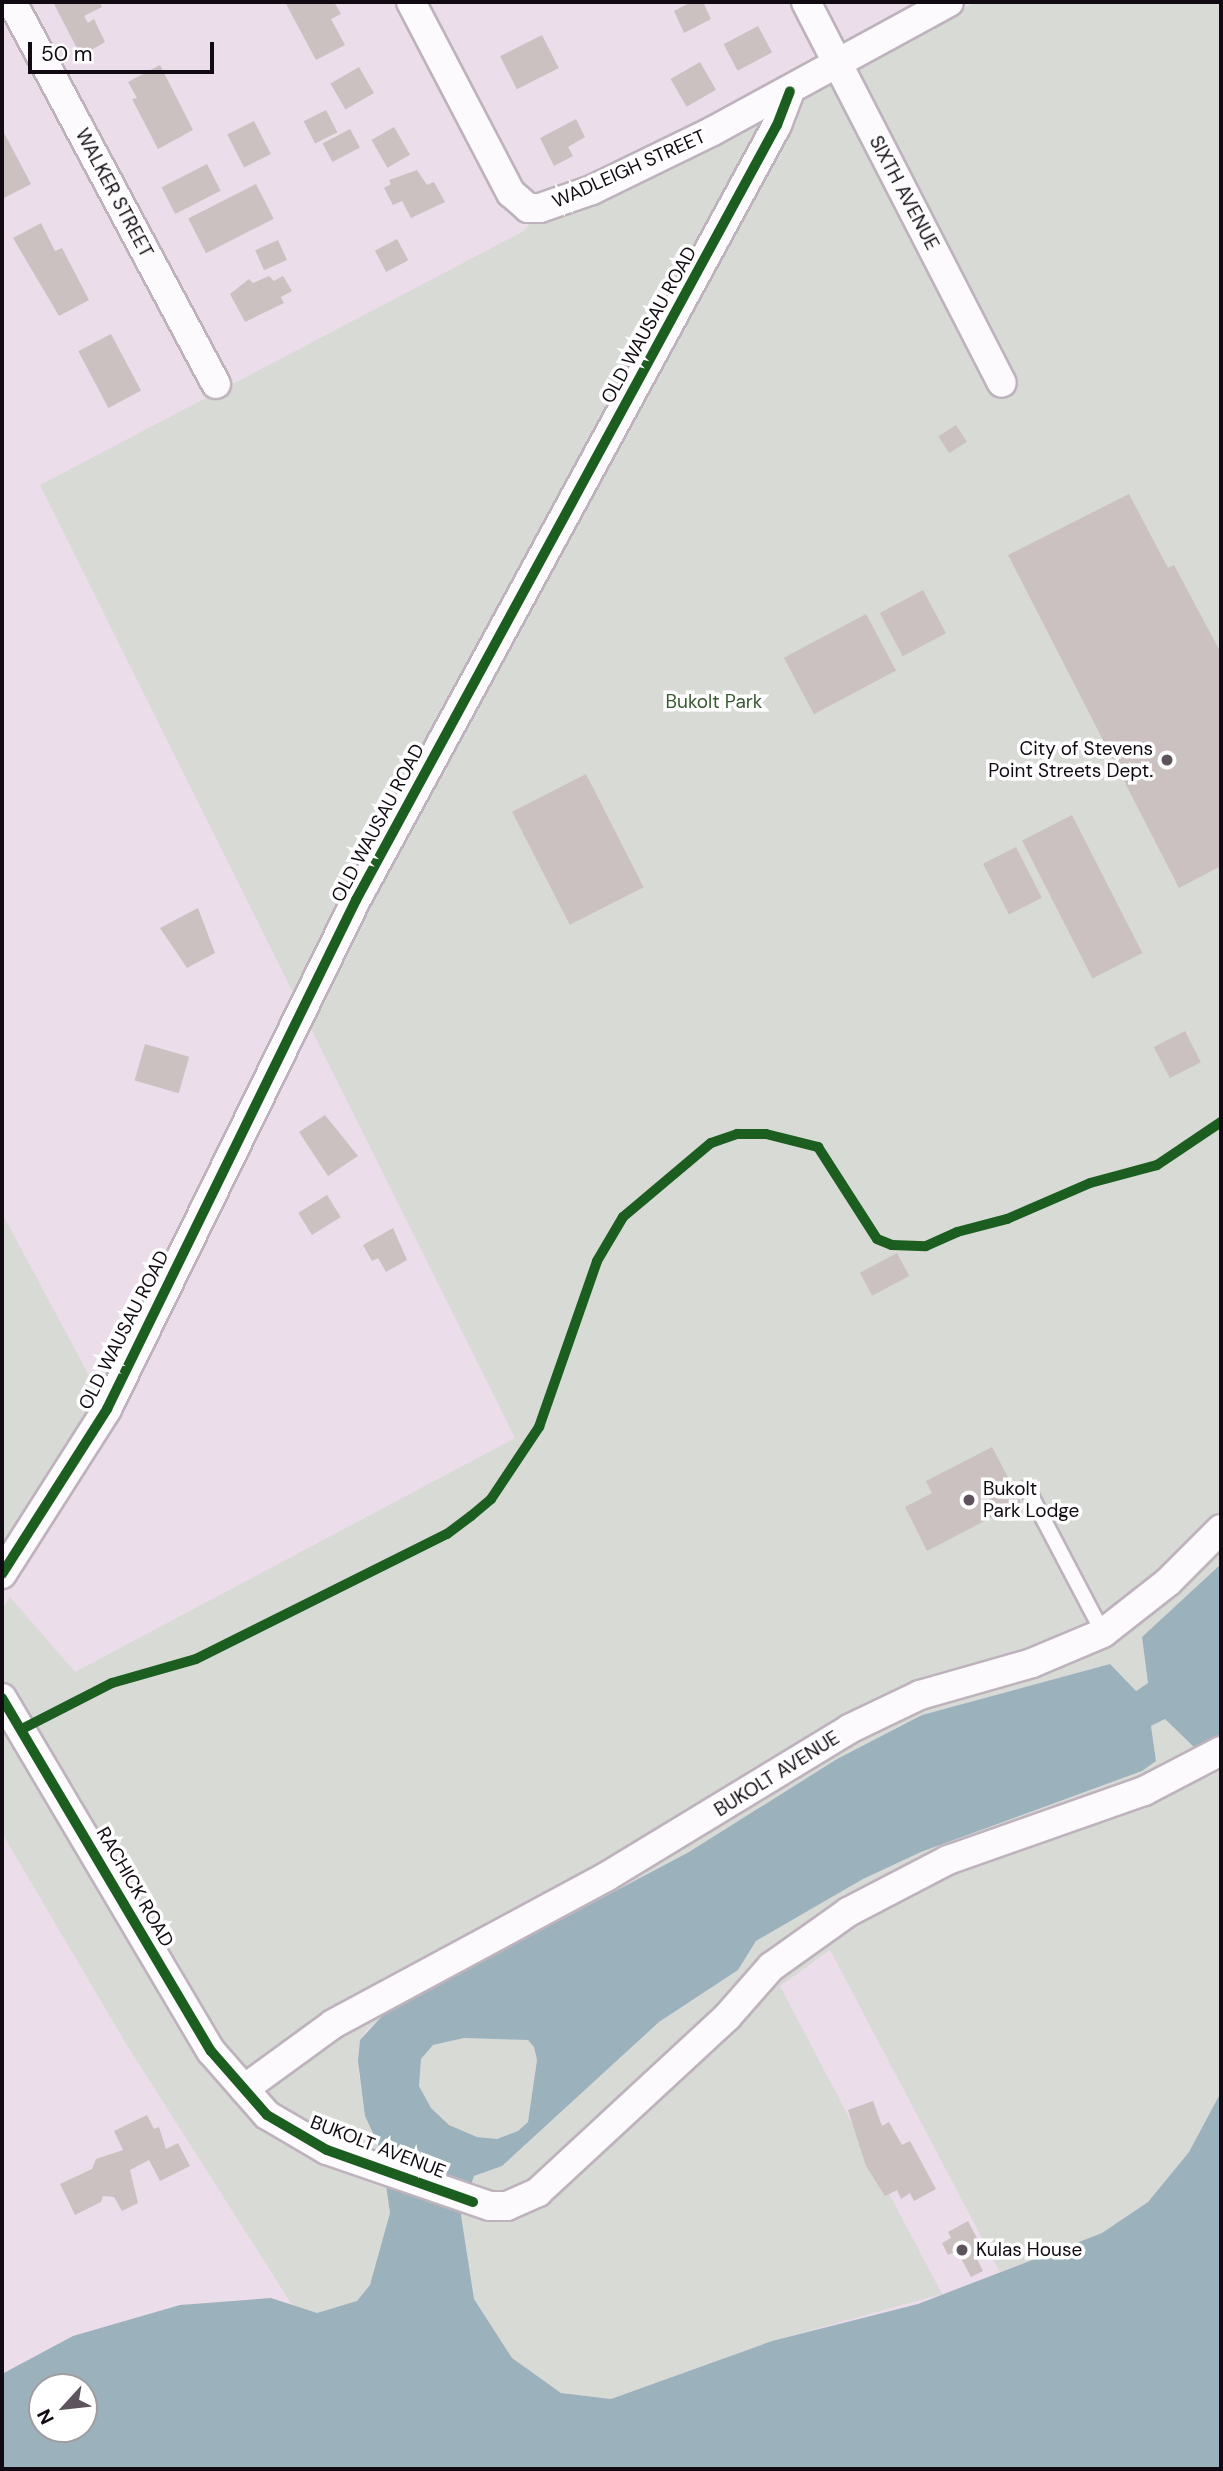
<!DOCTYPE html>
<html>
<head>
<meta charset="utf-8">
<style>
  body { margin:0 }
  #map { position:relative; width:1223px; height:2471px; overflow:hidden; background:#ebddea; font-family:"DM Sans",sans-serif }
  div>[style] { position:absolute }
  .green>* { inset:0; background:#d8dad6 }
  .water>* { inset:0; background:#9bb2bc }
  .building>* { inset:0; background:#cbc1c1; transform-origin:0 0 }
  .roads { filter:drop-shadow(2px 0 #beb3bd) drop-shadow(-2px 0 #beb3bd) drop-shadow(0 2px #beb3bd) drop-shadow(0 -2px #beb3bd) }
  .lane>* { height:14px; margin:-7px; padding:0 7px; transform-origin:7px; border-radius:7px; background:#fcfafc }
  .street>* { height:28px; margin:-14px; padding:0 14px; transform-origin:14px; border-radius:14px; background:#fcfafc }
  .cycleway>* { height:10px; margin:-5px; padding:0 5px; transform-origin:5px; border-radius:5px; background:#1b5e20 }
  .dots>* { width:19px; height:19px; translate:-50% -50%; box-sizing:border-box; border:4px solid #fff; border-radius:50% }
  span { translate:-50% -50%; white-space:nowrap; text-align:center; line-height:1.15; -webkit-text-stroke:7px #fff; paint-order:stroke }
  .street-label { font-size:19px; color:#120a12 }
  .park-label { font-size:19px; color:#385931 }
  .poi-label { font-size:19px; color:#120a12 }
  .right { translate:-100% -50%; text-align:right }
  .left { translate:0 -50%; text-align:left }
  .frame { position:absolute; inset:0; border:4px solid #120a12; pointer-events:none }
  .north { position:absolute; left:28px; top:2373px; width:70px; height:70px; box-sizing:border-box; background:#fff; border:2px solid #a09da0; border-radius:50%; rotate:243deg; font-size:19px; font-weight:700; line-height:28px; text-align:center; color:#120a12 }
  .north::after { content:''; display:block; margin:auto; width:24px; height:32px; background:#5e545e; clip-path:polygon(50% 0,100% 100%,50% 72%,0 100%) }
  .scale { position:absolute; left:28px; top:42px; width:186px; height:32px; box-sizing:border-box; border:4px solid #120a12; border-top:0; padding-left:9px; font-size:21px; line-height:24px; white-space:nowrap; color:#120a12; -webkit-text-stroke:5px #fff; paint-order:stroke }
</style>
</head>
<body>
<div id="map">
  <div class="green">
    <div style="clip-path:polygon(976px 2px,1221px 2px,1221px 1564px,1142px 1637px,1148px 1684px,1135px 1691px,1110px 1664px,922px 1715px,837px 1759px,689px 1852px,444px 1980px,368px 2028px,360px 2040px,359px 2076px,372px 2136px,381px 2151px,390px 2213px,383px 2249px,370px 2285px,357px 2301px,317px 2313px,294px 2308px,125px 2042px,2px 1833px,2px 1609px,10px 1597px,75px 1672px,515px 1438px,40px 485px,524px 231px,531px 222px,580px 209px)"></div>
    <div style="clip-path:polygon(2px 1213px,107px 1409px,2px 1559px)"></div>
    <div style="clip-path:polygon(1165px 1719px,1217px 1739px,1221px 1735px,1221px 2092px,1189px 2152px,1148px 2202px,1102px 2233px,1000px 2272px,830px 1950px,780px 1986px,942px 2294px,772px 2341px,611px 2399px,561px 2393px,512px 2358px,474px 2299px,461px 2215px,474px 2176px,502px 2166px,659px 2022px,738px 1970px,756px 1941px,863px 1879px,921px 1852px,1142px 1771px,1156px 1761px,1151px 1726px)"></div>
    <div style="clip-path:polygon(464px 2038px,528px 2040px,534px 2047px,537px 2060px,528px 2123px,518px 2131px,498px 2139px,477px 2137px,449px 2125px,431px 2108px,419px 2086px,421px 2059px,433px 2045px)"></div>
  </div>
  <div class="water">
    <div style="clip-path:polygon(evenodd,1221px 1564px,1221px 1735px,1217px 1739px,1194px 1747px,1165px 1719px,1151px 1726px,1156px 1761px,1142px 1771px,921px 1852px,863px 1879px,756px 1941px,738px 1970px,659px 2022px,502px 2166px,474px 2176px,461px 2215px,474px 2299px,512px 2358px,561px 2393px,611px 2399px,772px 2341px,918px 2304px,1102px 2233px,1148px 2202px,1189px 2152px,1221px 2092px,1221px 2469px,2px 2469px,2px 2374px,73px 2336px,180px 2305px,271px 2298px,317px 2313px,357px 2301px,370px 2285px,390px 2213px,381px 2151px,365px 2116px,358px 2061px,360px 2040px,385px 2013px,689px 1852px,837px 1759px,922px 1715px,1110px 1664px,1136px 1691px,1148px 1683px,1142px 1637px,1221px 1564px,464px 2038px,528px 2040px,534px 2047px,537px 2060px,528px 2122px,518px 2131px,497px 2139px,477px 2137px,449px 2125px,431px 2108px,419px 2086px,421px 2059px,433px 2045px,464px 2038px,1221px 1564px,42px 2387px,84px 2387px,84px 2429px,42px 2429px,42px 2387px)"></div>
  </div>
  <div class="building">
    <div style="clip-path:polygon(53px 2px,99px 2px,102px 7px,84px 16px,88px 23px,94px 19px,105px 42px,81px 56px)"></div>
    <div style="clip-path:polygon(285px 2px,334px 2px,341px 14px,331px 19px,345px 45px,316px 60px)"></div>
    <div style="clip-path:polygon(691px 2px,703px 2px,711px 19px,684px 33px,674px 11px)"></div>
    <div style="left:758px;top:26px;width:30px;height:39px;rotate:62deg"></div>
    <div style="left:542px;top:35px;width:37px;height:47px;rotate:63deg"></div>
    <div style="left:700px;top:62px;width:32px;height:34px;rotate:60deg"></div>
    <div style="clip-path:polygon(160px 65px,193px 130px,158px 149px,132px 99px,137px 98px,128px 82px)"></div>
    <div style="left:359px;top:67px;width:30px;height:33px;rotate:60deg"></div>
    <div style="left:326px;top:110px;width:25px;height:25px;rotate:63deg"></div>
    <div style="clip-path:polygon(576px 119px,585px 137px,568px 147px,573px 156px,554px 166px,540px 138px)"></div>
    <div style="left:254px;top:121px;width:37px;height:30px;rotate:63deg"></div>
    <div style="left:394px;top:127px;width:32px;height:26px;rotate:60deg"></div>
    <div style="clip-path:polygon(2px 129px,31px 184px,2px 199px)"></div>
    <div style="left:350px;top:129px;width:21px;height:31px;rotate:62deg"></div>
    <div style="left:207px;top:164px;width:30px;height:51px;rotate:63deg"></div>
    <div style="clip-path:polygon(417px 170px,427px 185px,434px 182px,445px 202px,411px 218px,402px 201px,393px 205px,384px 188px,391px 184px,389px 180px)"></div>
    <div style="left:256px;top:184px;width:39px;height:76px;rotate:63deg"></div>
    <div style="clip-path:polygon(41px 223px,55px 251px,62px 248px,89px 300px,59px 316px,13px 238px)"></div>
    <div style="left:397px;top:239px;width:24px;height:25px;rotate:62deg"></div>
    <div style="left:278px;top:240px;width:22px;height:25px;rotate:66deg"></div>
    <div style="clip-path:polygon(269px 276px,274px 281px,283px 276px,292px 291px,281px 297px,284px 303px,245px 322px,230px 294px,249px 279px,253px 283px)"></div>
    <div style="left:111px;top:334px;width:64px;height:37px;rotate:62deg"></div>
    <div style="left:956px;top:425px;width:20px;height:21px;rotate:57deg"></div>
    <div style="clip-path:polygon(1129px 494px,1168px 568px,1174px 565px,1221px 653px,1221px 866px,1179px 888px,1008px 555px)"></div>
    <div style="left:923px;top:590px;width:49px;height:49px;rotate:62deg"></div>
    <div style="left:866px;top:614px;width:64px;height:93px;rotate:62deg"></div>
    <div style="left:586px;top:774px;width:127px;height:83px;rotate:63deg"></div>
    <div style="left:1072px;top:815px;width:155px;height:56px;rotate:63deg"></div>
    <div style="left:1016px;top:847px;width:57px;height:37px;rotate:63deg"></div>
    <div style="clip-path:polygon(198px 908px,215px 953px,187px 968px,160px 928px)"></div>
    <div style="left:1185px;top:1031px;width:35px;height:35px;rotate:63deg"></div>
    <div style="left:145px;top:1044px;width:46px;height:38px;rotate:16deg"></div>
    <div style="clip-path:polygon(325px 1115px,358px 1156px,328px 1176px,299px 1132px)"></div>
    <div style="left:327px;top:1195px;width:26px;height:34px;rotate:58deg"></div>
    <div style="clip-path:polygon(393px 1228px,407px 1260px,386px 1272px,378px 1258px,372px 1261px,363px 1245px)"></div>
    <div style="left:897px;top:1253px;width:26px;height:42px;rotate:62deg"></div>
    <div style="clip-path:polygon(992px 1447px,1021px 1502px,927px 1551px,905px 1507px,932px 1493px,926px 1481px)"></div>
    <div style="clip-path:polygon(873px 2101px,882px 2126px,889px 2122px,902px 2145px,910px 2141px,936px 2189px,914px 2201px,910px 2193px,901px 2199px,897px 2190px,885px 2196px,866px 2166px,848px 2110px)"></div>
    <div style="clip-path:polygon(147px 2115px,154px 2129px,159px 2127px,166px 2149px,178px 2143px,190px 2166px,160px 2181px,149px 2160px,130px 2170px,138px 2203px,122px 2211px,114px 2197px,103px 2196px,101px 2202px,75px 2215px,60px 2184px,92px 2169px,96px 2159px,123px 2150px,114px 2131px)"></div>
    <div style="clip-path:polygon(968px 2221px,982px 2248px,974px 2253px,983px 2271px,971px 2277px,957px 2251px,948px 2255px,942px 2243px,951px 2238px,948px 2232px)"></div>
  </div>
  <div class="roads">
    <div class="lane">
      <div style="left:1027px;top:1488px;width:164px;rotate:62.3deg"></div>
    </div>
    <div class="street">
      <div style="left:12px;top:2px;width:433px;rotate:61.9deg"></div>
      <div style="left:411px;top:2px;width:216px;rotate:62.4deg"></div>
      <div style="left:511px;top:193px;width:23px;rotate:41deg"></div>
      <div style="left:528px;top:208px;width:12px"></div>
      <div style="left:540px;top:208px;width:55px;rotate:-19.1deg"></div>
      <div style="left:592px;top:190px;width:132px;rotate:-26deg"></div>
      <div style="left:711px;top:132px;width:271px;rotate:-28.6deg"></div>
      <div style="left:806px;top:2px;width:428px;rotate:62.8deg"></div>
      <div style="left:2px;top:1574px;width:196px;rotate:-57.5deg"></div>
      <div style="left:107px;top:1409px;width:567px;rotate:-63.93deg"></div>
      <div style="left:356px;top:900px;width:882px;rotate:-61.49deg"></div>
      <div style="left:777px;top:125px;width:36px;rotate:-69deg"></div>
      <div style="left:2px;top:1698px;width:410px;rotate:59.4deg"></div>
      <div style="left:211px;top:2051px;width:85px;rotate:48.8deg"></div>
      <div style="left:267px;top:2115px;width:69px;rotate:30.3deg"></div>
      <div style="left:327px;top:2150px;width:172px;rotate:19deg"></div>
      <div style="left:490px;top:2206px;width:17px"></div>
      <div style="left:507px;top:2206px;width:34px;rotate:-24deg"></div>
      <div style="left:538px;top:2192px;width:258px;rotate:-42.8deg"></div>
      <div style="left:727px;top:2017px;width:67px;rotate:-48.7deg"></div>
      <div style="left:771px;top:1967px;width:95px;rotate:-35.5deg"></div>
      <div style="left:848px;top:1912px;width:113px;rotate:-27.5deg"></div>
      <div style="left:948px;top:1860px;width:208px;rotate:-19.4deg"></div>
      <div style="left:1144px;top:1791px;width:87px;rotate:-27.5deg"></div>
      <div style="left:244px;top:2089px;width:110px;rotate:-36.1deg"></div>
      <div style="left:333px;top:2024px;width:310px;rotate:-28.3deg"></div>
      <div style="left:606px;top:1877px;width:285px;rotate:-31.3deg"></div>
      <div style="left:849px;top:1729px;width:79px;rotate:-25.6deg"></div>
      <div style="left:920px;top:1695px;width:116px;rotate:-15.9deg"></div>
      <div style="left:1032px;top:1663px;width:77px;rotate:-22.9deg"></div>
      <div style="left:1103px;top:1633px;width:83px;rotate:-38.1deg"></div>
      <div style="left:1168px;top:1582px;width:75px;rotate:-45deg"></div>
    </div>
  </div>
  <div class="cycleway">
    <div style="left:2px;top:1574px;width:196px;rotate:-57.5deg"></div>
    <div style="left:107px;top:1409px;width:567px;rotate:-63.93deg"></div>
    <div style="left:356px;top:900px;width:882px;rotate:-61.49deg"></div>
    <div style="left:777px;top:125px;width:36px;rotate:-69deg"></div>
    <div style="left:2px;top:1698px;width:410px;rotate:59.4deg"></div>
    <div style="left:211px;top:2051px;width:85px;rotate:48.8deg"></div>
    <div style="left:267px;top:2115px;width:69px;rotate:30.3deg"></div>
    <div style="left:327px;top:2150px;width:155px;rotate:19.6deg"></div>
    <div style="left:22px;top:1729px;width:101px;rotate:-27.1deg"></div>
    <div style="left:112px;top:1683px;width:87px;rotate:-15.9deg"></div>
    <div style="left:196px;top:1659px;width:280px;rotate:-26.5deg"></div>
    <div style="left:447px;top:1534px;width:30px;rotate:-37deg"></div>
    <div style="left:471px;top:1516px;width:26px;rotate:-40deg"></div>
    <div style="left:491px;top:1499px;width:87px;rotate:-56.3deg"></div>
    <div style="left:539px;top:1427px;width:176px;rotate:-70.7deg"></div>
    <div style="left:597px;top:1261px;width:51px;rotate:-59.4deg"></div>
    <div style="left:623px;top:1217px;width:115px;rotate:-40.1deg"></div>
    <div style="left:711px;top:1143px;width:28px;rotate:-19deg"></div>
    <div style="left:737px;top:1134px;width:29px"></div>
    <div style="left:766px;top:1134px;width:54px;rotate:14deg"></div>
    <div style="left:818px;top:1147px;width:109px;rotate:57.3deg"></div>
    <div style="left:877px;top:1239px;width:16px;rotate:22deg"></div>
    <div style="left:892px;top:1245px;width:34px;rotate:2deg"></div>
    <div style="left:926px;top:1246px;width:34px;rotate:-24deg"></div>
    <div style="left:957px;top:1232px;width:52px;rotate:-14.6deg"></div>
    <div style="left:1007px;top:1219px;width:90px;rotate:-23.4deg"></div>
    <div style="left:1090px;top:1183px;width:69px;rotate:-15deg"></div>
    <div style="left:1157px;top:1165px;width:77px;rotate:-33.9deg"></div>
  </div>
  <div class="dots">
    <div style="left:1167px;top:760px;background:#5e545e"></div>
    <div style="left:969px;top:1500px;background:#5e545e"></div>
    <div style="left:962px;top:2250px;background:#5e545e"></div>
  </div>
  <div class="street-label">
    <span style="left:629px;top:169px;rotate:-24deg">WADLEIGH STREET</span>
    <span style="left:114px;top:193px;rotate:62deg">WALKER STREET</span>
    <span style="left:904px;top:193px;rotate:62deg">SIXTH AVENUE</span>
    <span style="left:649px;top:325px;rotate:-61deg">OLD WAUSAU ROAD</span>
    <span style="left:378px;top:823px;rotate:-62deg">OLD WAUSAU ROAD</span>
    <span style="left:124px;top:1330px;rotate:-63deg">OLD WAUSAU ROAD</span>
    <span style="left:777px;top:1774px;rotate:-32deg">BUKOLT AVENUE</span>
    <span style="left:135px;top:1887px;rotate:60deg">RACHICK ROAD</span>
    <span style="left:378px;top:2147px;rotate:21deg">BUKOLT AVENUE</span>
  </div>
  <div class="park-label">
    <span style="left:714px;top:702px">Bukolt Park</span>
  </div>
  <div class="poi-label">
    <span class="right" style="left:1153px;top:760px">City of Stevens<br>Point Streets Dept.</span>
    <span class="left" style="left:983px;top:1500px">Bukolt<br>Park Lodge</span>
    <span class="left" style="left:976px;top:2250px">Kulas House</span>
  </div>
  <div class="frame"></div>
  <div class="north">N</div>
  <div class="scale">50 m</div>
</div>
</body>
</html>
